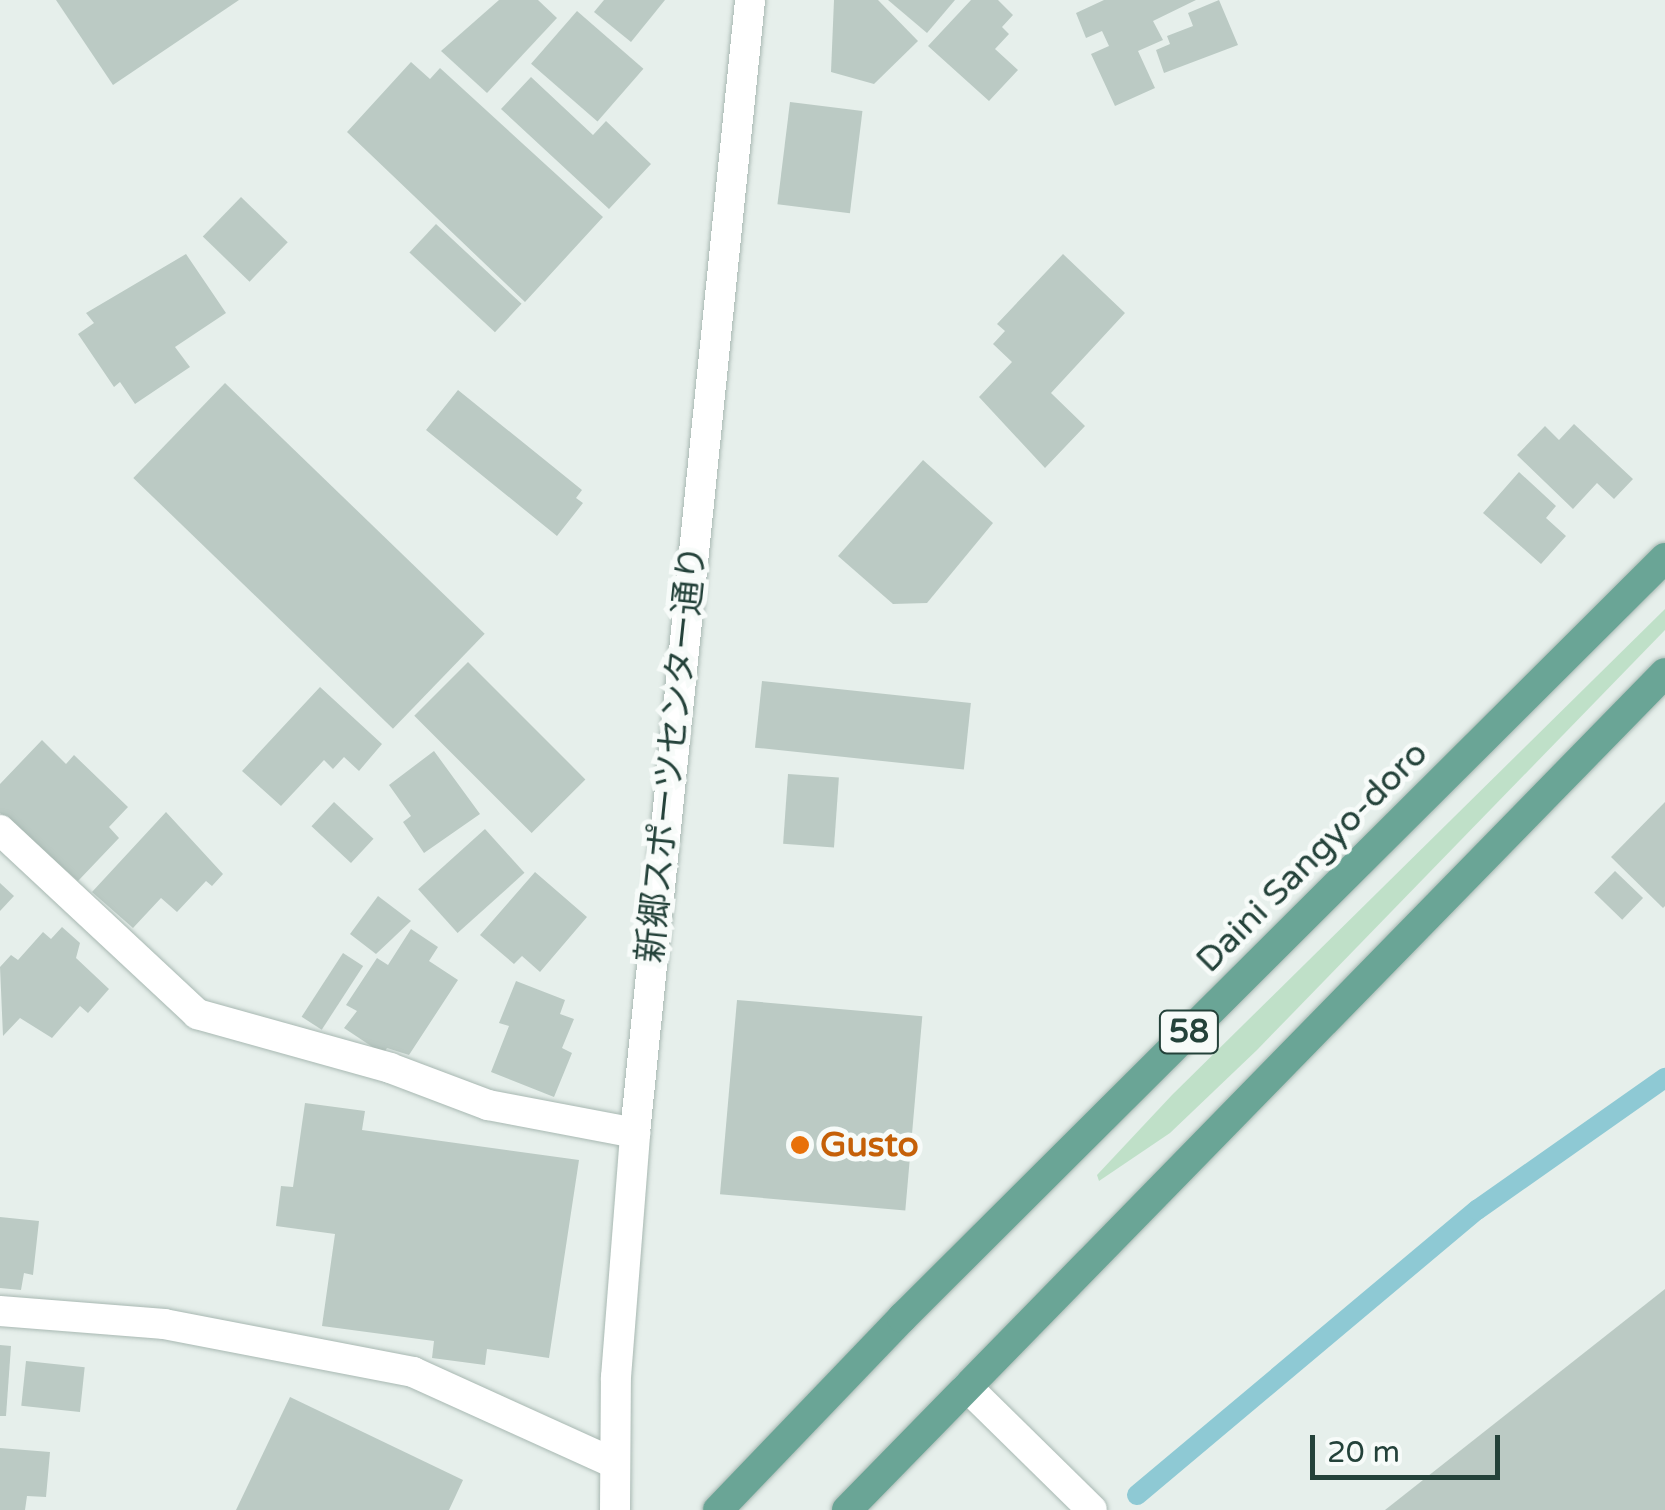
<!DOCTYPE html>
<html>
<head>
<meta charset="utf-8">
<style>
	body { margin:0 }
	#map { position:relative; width:1665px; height:1510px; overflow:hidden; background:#e6efeb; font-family:"Varela Round","Noto Sans JP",sans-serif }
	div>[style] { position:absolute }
	.green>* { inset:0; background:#bfe0c8 }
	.stream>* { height:20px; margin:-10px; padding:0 10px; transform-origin:10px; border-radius:10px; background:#8ec9d4 }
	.building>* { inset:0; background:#bbcac4; transform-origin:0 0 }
	.roads { filter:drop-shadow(0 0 2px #a8b8b2) drop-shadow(0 0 2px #a8b8b2) }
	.minor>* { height:30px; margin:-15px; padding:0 15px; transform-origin:15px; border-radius:15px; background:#fff }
	.tertiary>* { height:30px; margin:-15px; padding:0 15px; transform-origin:15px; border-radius:15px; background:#fff }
	.primary>* { height:30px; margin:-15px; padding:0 15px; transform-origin:15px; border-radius:15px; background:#6aa596 }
	.dots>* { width:28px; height:28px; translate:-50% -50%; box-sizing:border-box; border:5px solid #f7fbf9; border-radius:50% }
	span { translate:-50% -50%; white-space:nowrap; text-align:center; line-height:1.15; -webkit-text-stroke:10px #f7fbf9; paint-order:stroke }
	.shield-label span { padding:2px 8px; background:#f7fbf9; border:2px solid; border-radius:8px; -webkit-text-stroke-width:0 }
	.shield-label { font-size:32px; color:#24423a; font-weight:700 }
	.street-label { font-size:35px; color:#24423a }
	.food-label { font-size:35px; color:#c56008; font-weight:700 }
	.left { translate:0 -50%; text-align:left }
	.scale { position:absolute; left:1310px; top:1435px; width:190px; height:45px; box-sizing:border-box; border:5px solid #24423a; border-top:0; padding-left:12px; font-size:30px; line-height:35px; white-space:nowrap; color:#24423a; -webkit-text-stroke:8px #f7fbf9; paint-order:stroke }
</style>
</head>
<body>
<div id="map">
	<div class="green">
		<i style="clip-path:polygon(1665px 609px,1665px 630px,1257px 1050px,1170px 1133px,1099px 1181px,1097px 1175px,1172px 1095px)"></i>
	</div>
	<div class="stream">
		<i style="left:1137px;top:1495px;width:444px;rotate:-40deg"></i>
		<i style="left:1477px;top:1210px;width:230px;rotate:-35.1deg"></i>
	</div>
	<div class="building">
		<i style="clip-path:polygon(56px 0,239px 0,113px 85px)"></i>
		<i style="clip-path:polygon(499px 0,538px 0,557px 18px,487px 93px,441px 51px)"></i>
		<i style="clip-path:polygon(604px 0,665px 0,631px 42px,594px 12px)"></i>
		<i style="clip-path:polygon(834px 0,878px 0,918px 41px,874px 84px,831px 72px)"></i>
		<i style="clip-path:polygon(888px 0,955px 0,927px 33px)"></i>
		<i style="clip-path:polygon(971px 0,998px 0,1013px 15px,1002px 27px,1009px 34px,995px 49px,1018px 70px,989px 101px,928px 46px)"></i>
		<i style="clip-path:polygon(1104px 0,1196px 0,1153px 21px,1163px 40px,1138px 51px,1155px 88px,1115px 106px,1091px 54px,1109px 46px,1102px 31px,1086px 38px,1076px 13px)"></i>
		<i style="clip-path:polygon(1219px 0,1238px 45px,1164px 73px,1156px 50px,1170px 44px,1167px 36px,1193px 26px,1188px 13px)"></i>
		<i style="left:577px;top:11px;width:88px;height:70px;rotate:41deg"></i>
		<i style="clip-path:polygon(411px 62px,430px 79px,440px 68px,603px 217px,525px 302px,347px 132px)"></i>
		<i style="clip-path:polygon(531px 77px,593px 135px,606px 121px,651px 164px,609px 209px,501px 109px)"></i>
		<i style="left:790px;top:102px;width:73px;height:103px;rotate:7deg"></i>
		<i style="left:241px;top:197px;width:65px;height:55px;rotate:44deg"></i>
		<i style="left:436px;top:224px;width:117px;height:39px;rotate:43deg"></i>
		<i style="clip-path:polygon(186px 254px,226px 313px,175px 347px,190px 367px,135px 404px,120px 382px,114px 387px,78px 334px,94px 323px,86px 313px)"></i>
		<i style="clip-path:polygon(1063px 254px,1125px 313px,1051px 393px,1085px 426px,1045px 468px,979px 397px,1012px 362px,993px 344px,1005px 331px,997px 324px)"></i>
		<i style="left:225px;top:383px;width:361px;height:132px;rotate:44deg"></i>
		<i style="clip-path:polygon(458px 390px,582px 490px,576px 498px,583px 503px,557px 536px,426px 430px)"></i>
		<i style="clip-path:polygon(1574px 424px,1633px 479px,1614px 499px,1597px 483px,1573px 509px,1517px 455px,1545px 426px,1559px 440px)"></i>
		<i style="clip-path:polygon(923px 460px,993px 523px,927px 603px,893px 604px,838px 556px)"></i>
		<i style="clip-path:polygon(1519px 472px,1556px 506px,1546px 518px,1566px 536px,1541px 564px,1483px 513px)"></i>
		<i style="left:468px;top:662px;width:166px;height:76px;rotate:45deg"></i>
		<i style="left:762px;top:681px;width:210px;height:67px;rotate:6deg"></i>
		<i style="clip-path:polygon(320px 687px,382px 744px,359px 771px,344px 757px,333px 769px,324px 760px,281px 806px,242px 771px)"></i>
		<i style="clip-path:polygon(42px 740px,66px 764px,74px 755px,128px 807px,109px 827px,119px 838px,78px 881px,0 813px,0 784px)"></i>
		<i style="clip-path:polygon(434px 751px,480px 814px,424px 853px,403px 822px,411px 816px,389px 785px)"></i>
		<i style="left:788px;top:774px;width:51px;height:70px;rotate:4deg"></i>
		<i style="left:334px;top:802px;width:54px;height:33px;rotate:43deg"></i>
		<i style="clip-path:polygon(1665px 802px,1665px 906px,1663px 908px,1611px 857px)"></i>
		<i style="clip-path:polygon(166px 812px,223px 874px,212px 886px,206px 881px,177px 912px,161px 898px,133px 928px,92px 892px)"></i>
		<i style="left:485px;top:829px;width:59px;height:90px;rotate:48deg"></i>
		<i style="left:1615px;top:871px;width:39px;height:30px;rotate:44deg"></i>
		<i style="clip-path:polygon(535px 872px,587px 917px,540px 972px,522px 956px,514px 964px,480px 935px)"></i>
		<i style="clip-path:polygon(0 883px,14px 896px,0 911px)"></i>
		<i style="clip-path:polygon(378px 896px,411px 921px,376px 954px,350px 934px)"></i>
		<i style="clip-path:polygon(62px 927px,80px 943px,76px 958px,109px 989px,88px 1013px,80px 1006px,52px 1038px,20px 1018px,3px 1036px,0 967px,11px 955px,18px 960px,43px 932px,51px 939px)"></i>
		<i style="clip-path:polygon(411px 929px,438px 947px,429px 961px,458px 980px,409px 1055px,387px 1048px,383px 1054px,344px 1028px,357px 1011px,346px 1005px,377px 958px,388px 965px)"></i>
		<i style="left:343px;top:953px;width:24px;height:76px;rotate:33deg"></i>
		<i style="clip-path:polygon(516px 981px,565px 1000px,560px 1014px,574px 1019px,562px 1048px,572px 1053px,554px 1097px,491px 1072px,509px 1026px,499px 1023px)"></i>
		<i style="left:737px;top:1000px;width:186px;height:195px;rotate:5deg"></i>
		<i style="clip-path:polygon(305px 1103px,365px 1111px,362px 1130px,579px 1160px,549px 1358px,487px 1349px,485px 1365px,432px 1358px,434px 1341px,322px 1326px,335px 1234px,276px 1226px,281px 1186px,293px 1187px)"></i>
		<i style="clip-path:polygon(0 1217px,39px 1221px,33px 1275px,24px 1273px,21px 1290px,0 1288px)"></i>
		<i style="clip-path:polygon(1665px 1289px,1665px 1510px,1385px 1510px)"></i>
		<i style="clip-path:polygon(0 1345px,11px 1346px,6px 1416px,0 1416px)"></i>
		<i style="left:26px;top:1361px;width:59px;height:45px;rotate:6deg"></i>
		<i style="clip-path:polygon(290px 1397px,463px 1480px,449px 1510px,236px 1510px)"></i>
		<i style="clip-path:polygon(0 1448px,50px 1452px,46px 1497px,27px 1496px,25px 1510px,0 1510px)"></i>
	</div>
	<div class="roads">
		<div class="minor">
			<i style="left:0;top:830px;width:270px;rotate:43deg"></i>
			<i style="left:197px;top:1014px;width:200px;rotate:15.6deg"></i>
			<i style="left:390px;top:1068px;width:105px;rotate:20.7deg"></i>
			<i style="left:488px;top:1105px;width:150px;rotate:10.8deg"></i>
			<i style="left:0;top:1311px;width:165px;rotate:4.5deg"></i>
			<i style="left:164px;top:1324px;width:254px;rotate:10.9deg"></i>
			<i style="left:413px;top:1372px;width:217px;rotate:24.4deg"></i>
			<i style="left:967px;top:1387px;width:175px;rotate:44.5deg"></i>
		</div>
		<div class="tertiary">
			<i style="left:615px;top:1510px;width:133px;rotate:-89.6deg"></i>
			<i style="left:616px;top:1377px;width:245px;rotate:-85.5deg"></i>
			<i style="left:635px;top:1133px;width:1139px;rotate:-84.2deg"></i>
		</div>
		<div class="primary">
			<i style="left:718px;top:1510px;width:266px;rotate:-46.2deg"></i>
			<i style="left:902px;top:1318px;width:1077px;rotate:-44.89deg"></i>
			<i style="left:847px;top:1510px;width:1170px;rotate:-45.66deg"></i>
		</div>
	</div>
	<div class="dots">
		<i style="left:800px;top:1145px;background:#e8710a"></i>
	</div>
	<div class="shield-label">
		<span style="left:1189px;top:1032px">58</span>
	</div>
	<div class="street-label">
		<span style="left:672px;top:754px;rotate:-84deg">新郷スポーツセンター通り</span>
		<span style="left:1312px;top:857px;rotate:-45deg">Daini Sangyo-doro</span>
	</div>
	<div class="food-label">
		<span class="left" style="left:820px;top:1145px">Gusto</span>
	</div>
	<div class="scale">20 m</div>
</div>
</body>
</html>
